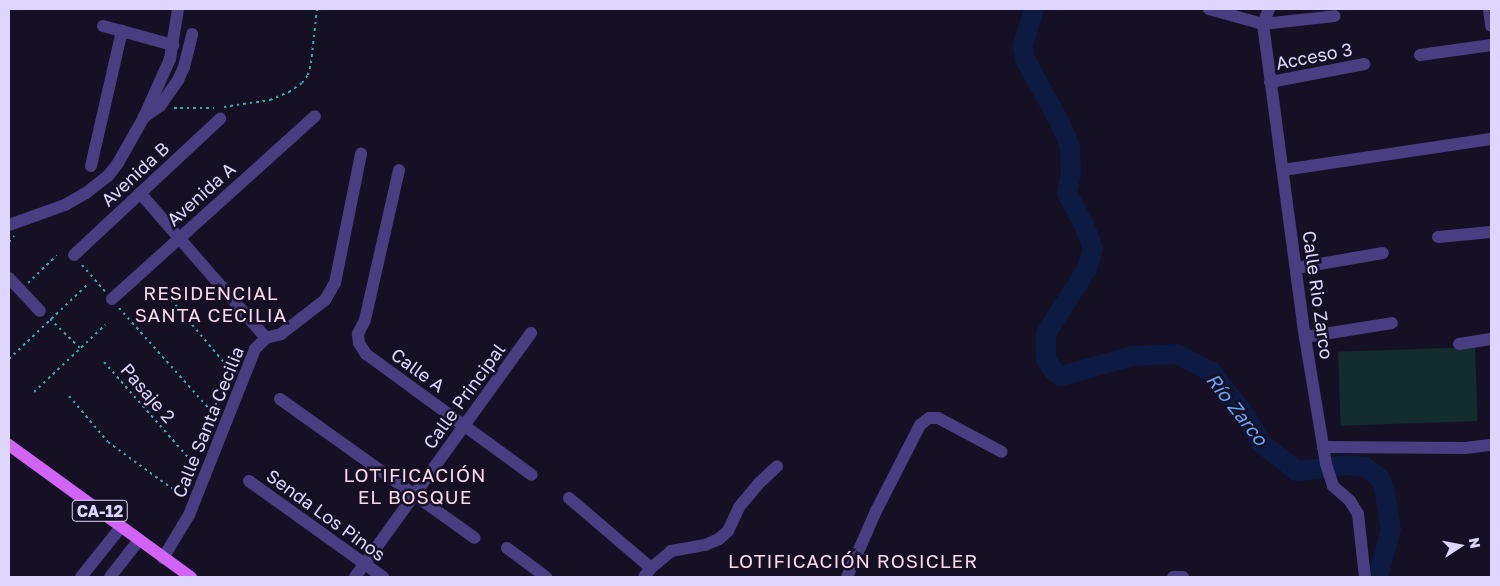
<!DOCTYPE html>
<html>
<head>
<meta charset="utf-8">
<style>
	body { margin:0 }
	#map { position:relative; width:1500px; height:586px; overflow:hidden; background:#161025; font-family:"Golos Text",sans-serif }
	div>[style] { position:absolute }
	.green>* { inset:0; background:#132c2e; transform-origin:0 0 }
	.river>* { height:20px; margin:-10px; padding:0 10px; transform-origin:10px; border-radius:10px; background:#0d1a41 }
	.path>* { height:2px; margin-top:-1px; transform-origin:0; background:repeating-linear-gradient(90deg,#36aab1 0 2.5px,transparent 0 6.5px) }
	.minor>* { height:12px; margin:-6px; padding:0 6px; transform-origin:6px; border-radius:6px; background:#483e81 }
	.major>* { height:12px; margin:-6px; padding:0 6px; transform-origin:6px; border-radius:6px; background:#d163f7 }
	span { translate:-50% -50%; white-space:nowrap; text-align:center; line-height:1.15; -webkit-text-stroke:5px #161025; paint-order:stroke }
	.shield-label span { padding:1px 4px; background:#161025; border:1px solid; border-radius:4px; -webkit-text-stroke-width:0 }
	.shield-label { font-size:16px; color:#dfd6fd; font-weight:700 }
	.street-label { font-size:18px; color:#dfd6fd }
	.neighbourhood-label { font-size:19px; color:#fdd8eb; letter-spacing:1px }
	.water-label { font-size:19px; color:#6aa5f7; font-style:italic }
	.frame { position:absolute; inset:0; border:10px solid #dfd6fd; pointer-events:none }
	.north { position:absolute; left:1435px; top:521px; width:50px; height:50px; -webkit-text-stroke:4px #161025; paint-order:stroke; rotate:79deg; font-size:14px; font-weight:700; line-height:20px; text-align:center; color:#dfd6fd }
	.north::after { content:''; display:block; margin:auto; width:18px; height:22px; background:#dfd6fd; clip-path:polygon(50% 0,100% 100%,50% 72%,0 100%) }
</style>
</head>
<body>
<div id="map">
	<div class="green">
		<i style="left:1475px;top:347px;width:74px;height:137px;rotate:88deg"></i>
	</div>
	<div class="river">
		<i style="left:1034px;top:9px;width:39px;rotate:107deg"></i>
		<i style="left:1023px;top:46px;width:13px;rotate:81deg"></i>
		<i style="left:1025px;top:59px;width:73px;rotate:61.3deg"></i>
		<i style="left:1060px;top:123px;width:25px;rotate:67deg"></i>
		<i style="left:1070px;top:146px;width:27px;rotate:88deg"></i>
		<i style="left:1071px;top:173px;width:20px;rotate:101deg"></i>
		<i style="left:1067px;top:193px;width:38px;rotate:62deg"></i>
		<i style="left:1085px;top:227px;width:23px;rotate:70deg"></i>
		<i style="left:1093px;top:249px;width:21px;rotate:107deg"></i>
		<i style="left:1087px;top:269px;width:76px;rotate:122.6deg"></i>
		<i style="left:1046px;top:333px;width:26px;rotate:90deg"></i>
		<i style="left:1046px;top:359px;width:13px;rotate:58deg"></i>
		<i style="left:1053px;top:370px;width:10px;rotate:37deg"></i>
		<i style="left:1061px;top:376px;width:75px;rotate:-15.5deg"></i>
		<i style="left:1133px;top:356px;width:44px;rotate:-2.6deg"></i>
		<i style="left:1177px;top:354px;width:38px;rotate:27deg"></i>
		<i style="left:1211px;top:371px;width:59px;rotate:52.5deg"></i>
		<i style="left:1247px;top:418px;width:29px;rotate:61deg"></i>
		<i style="left:1261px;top:443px;width:46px;rotate:37.9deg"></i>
		<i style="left:1297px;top:471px;width:53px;rotate:-6.5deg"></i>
		<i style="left:1350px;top:465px;width:15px;rotate:8deg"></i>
		<i style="left:1365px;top:467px;width:19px;rotate:36deg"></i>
		<i style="left:1380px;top:478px;width:16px;rotate:72deg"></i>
		<i style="left:1385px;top:493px;width:36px;rotate:81deg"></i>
		<i style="left:1391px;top:529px;width:50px;rotate:105.2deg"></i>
	</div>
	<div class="path">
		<i style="left:224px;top:107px;width:47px;rotate:-8.7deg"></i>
		<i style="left:270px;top:100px;width:21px;rotate:-23deg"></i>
		<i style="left:289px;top:92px;width:16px;rotate:-35deg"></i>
		<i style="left:302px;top:83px;width:10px;rotate:-53deg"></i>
		<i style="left:308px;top:75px;width:12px;rotate:-76deg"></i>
		<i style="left:311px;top:63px;width:54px;rotate:-83.7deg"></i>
		<i style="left:174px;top:108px;width:40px"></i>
		<i style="left:9px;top:242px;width:8px;rotate:-50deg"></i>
		<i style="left:82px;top:265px;width:35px;rotate:49deg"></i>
		<i style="left:28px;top:283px;width:40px;rotate:-44deg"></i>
		<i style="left:167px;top:295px;width:101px;rotate:49.8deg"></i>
		<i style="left:119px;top:308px;width:138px;rotate:48.2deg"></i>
		<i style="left:50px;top:319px;width:42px;rotate:44deg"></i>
		<i style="left:9px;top:359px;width:109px;rotate:-43.5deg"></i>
		<i style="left:104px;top:362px;width:135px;rotate:48.6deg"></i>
		<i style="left:34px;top:392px;width:98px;rotate:-43.3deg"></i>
		<i style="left:69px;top:396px;width:60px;rotate:49.7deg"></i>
		<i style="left:108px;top:442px;width:90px;rotate:36deg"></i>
		<i style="left:181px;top:495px;width:90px;rotate:-69.7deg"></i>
		<i style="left:212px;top:411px;width:28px;rotate:-60deg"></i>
	</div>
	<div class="minor">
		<i style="left:1209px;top:9px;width:56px;rotate:15.5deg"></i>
		<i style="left:1263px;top:24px;width:72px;rotate:-6.3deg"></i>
		<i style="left:1269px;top:9px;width:16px;rotate:112deg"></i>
		<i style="left:1263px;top:24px;width:316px;rotate:82.4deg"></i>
		<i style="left:1305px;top:337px;width:129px;rotate:80.6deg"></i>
		<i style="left:1326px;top:464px;width:23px;rotate:72deg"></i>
		<i style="left:1333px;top:486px;width:23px;rotate:41deg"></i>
		<i style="left:1350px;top:501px;width:15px;rotate:58deg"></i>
		<i style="left:1358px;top:514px;width:63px;rotate:83.7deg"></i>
		<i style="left:1489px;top:9px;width:17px;rotate:83deg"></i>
		<i style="left:103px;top:26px;width:73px;rotate:15.2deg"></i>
		<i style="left:1420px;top:55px;width:72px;rotate:-8deg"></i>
		<i style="left:1270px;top:82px;width:96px;rotate:-10.8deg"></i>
		<i style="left:144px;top:117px;width:64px;rotate:-65.9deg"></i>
		<i style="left:170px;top:59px;width:51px;rotate:-80.9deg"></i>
		<i style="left:91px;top:166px;width:139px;rotate:-77.1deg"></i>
		<i style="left:399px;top:170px;width:154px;rotate:102.8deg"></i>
		<i style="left:365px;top:320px;width:16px;rotate:117deg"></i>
		<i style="left:358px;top:334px;width:9px;rotate:84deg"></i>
		<i style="left:359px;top:343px;width:13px;rotate:58deg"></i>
		<i style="left:366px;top:354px;width:205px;rotate:36.1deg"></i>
		<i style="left:1283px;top:170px;width:210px;rotate:-8.5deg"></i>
		<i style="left:140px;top:193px;width:192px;rotate:49deg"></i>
		<i style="left:9px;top:225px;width:59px;rotate:-19.7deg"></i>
		<i style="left:65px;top:205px;width:24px;rotate:-30deg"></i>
		<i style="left:86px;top:193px;width:28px;rotate:-38deg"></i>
		<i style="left:108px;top:176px;width:16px;rotate:-52deg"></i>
		<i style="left:118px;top:163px;width:53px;rotate:-60.5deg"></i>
		<i style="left:144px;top:117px;width:19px;rotate:-35deg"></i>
		<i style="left:160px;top:106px;width:32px;rotate:-55deg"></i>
		<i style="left:178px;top:80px;width:14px;rotate:-65deg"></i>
		<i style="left:184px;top:67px;width:34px;rotate:-76deg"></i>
		<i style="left:1438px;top:237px;width:53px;rotate:-5.4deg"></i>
		<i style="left:74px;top:255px;width:200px;rotate:-43deg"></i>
		<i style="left:1296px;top:268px;width:88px;rotate:-9.8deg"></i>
		<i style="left:9px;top:278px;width:45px;rotate:46.8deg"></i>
		<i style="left:112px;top:299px;width:273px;rotate:-42deg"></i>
		<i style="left:1305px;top:337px;width:88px;rotate:-9.1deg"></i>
		<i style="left:1459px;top:344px;width:32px;rotate:-9deg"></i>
		<i style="left:280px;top:399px;width:239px;rotate:35.5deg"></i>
		<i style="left:1323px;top:447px;width:142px;rotate:0.4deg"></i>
		<i style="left:1465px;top:448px;width:26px;rotate:-7deg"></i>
		<i style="left:249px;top:481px;width:165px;rotate:35.6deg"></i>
		<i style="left:569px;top:498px;width:108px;rotate:40.5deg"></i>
		<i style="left:651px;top:568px;width:11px;rotate:128deg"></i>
		<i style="left:507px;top:548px;width:49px;rotate:36.6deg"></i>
		<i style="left:163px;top:558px;width:50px;rotate:-58.8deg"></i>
		<i style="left:189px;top:515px;width:179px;rotate:-68.3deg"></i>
		<i style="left:255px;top:349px;width:16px;rotate:-45deg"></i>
		<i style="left:266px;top:338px;width:16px;rotate:-15deg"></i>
		<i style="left:281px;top:334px;width:56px;rotate:-37.7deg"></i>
		<i style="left:325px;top:300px;width:20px;rotate:-60deg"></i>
		<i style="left:335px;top:283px;width:132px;rotate:-78.6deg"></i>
		<i style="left:651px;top:568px;width:26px;rotate:-40deg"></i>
		<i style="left:671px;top:551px;width:35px;rotate:-10deg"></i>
		<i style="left:705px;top:545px;width:15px;rotate:-23deg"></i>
		<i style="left:719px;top:539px;width:12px;rotate:-42deg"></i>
		<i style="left:728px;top:531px;width:26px;rotate:-65deg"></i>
		<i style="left:739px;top:507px;width:30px;rotate:-50deg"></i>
		<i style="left:758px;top:484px;width:26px;rotate:-43deg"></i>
		<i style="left:81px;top:577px;width:64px;rotate:-51.3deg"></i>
		<i style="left:110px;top:577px;width:47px;rotate:-51.9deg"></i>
		<i style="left:355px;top:577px;width:301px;rotate:-54.2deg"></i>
		<i style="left:847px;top:577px;width:72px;rotate:-66.3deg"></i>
		<i style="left:876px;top:511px;width:97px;rotate:-62.9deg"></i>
		<i style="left:920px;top:425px;width:11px;rotate:-38deg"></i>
		<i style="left:929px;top:418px;width:9px"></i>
		<i style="left:938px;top:418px;width:72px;rotate:28deg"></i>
		<i style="left:1173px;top:577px;width:10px"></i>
	</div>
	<div class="major">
		<i style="left:9px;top:445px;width:225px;rotate:36deg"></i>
	</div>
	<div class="shield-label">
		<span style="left:100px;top:511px">CA-12</span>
	</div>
	<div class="street-label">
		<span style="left:1314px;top:56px;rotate:-11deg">Acceso 3</span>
		<span style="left:135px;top:174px;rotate:-43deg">Avenida B</span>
		<span style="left:201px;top:194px;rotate:-42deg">Avenida A</span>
		<span style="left:1318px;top:295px;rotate:82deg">Calle Rio Zarco</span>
		<span style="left:418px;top:370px;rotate:36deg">Calle A</span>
		<span style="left:148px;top:393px;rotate:49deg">Pasaje 2</span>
		<span style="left:464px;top:396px;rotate:-54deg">Calle Principal</span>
		<span style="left:208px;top:422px;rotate:-68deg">Calle Santa Cecilia</span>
		<span style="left:326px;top:515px;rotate:36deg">Senda Los Pinos</span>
	</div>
	<div class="neighbourhood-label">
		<span style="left:211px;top:304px">RESIDENCIAL<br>SANTA CECILIA</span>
		<span style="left:415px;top:486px">LOTIFICACIÓN<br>EL BOSQUE</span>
		<span style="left:853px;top:561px">LOTIFICACIÓN ROSICLER</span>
	</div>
	<div class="water-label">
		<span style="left:1237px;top:409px;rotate:52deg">Río Zarco</span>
	</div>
	<div class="frame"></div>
	<div class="north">N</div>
</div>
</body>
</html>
